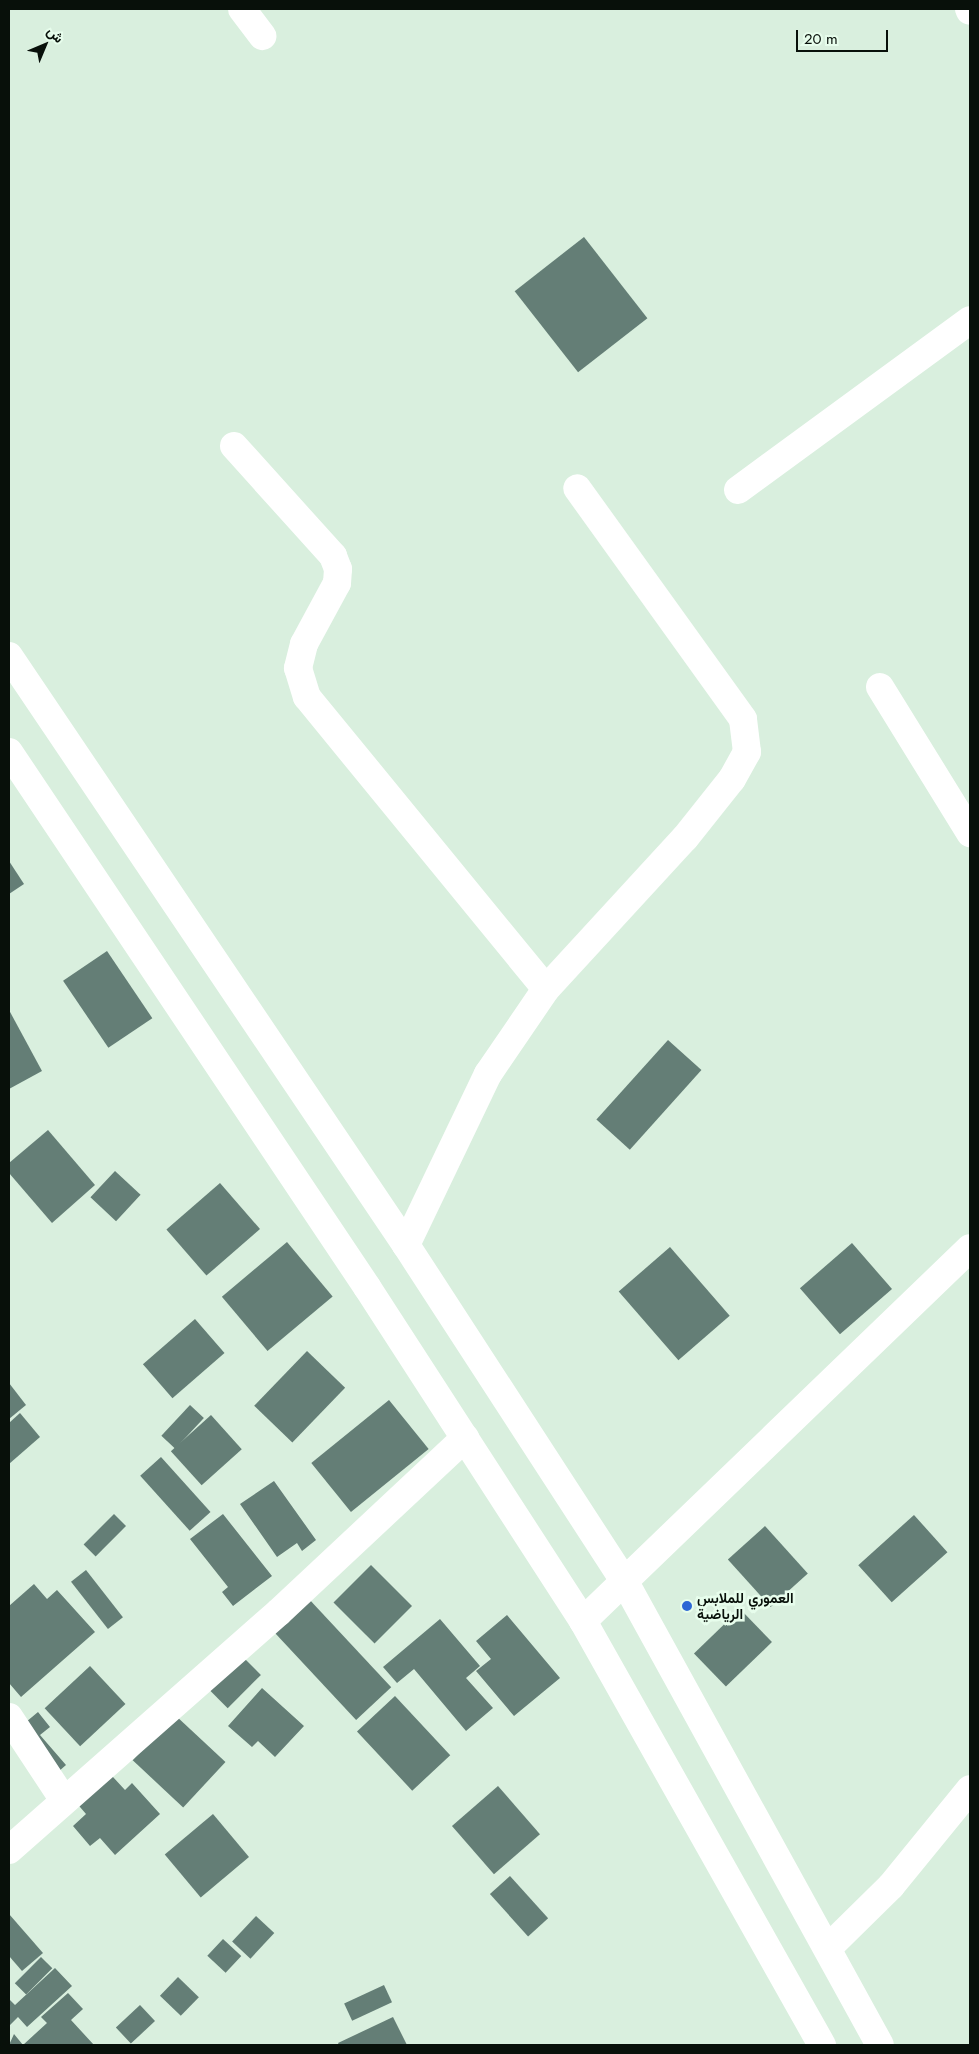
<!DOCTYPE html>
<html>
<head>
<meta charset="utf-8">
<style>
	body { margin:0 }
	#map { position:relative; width:979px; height:2054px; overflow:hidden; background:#d9efde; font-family:Jost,Vazirmatn,sans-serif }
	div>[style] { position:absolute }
	.building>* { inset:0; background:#647e76; transform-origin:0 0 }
	.street>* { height:28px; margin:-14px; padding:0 14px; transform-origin:14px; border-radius:14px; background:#fff }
	.secondary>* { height:28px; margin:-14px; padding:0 14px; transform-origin:14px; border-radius:14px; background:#fff }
	.dots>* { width:14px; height:14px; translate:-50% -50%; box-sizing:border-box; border:2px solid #e7fdec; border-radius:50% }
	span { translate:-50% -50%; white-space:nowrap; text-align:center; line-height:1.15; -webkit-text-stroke:5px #e7fdec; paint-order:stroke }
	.poi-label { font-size:14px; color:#08100a; font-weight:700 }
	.left { translate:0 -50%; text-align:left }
	.frame { position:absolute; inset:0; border:10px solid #08100a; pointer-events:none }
	.north { position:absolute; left:20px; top:20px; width:50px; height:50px; -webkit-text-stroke:4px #e7fdec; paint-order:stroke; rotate:45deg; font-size:14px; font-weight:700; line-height:20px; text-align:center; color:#08100a }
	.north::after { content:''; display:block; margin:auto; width:18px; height:22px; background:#08100a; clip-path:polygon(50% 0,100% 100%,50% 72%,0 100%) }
	.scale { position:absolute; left:796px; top:30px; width:92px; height:22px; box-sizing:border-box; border:2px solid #08100a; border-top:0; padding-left:6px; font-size:15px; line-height:18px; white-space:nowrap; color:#08100a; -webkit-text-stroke:4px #e7fdec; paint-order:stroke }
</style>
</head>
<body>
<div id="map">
	<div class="building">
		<i style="left:584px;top:237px;width:103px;height:88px;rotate:52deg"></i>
		<i style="clip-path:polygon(9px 861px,24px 884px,9px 894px)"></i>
		<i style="left:107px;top:951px;width:81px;height:53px;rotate:56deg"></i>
		<i style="clip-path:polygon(9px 1010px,42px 1071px,9px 1089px)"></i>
		<i style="left:668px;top:1040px;width:45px;height:107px;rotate:42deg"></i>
		<i style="clip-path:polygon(48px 1130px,95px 1185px,52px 1223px,9px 1173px,9px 1163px)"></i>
		<i style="left:115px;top:1171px;width:35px;height:36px;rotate:43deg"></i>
		<i style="left:220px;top:1183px;width:61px;height:71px;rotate:49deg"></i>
		<i style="left:287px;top:1242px;width:71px;height:85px;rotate:50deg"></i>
		<i style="left:852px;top:1243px;width:61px;height:69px;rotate:49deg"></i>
		<i style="left:670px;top:1247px;width:91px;height:68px;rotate:49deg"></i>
		<i style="left:195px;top:1319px;width:45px;height:69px;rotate:49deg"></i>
		<i style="left:307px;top:1351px;width:53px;height:76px;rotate:44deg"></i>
		<i style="clip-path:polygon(9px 1383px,26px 1405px,9px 1419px)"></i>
		<i style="left:389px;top:1400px;width:63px;height:100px;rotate:51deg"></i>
		<i style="left:190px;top:1405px;width:19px;height:42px;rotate:43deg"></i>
		<i style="clip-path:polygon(20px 1413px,40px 1437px,9px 1464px,9px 1423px)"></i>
		<i style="left:211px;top:1415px;width:46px;height:54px;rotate:48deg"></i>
		<i style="left:161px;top:1457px;width:74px;height:28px;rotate:48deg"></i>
		<i style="clip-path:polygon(274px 1481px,316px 1540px,302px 1551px,297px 1543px,277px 1557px,240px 1504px)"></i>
		<i style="left:114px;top:1514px;width:17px;height:43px;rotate:45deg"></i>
		<i style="clip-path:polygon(223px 1514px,272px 1576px,233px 1606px,222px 1592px,228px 1587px,190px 1539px)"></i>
		<i style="left:914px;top:1515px;width:50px;height:75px;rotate:48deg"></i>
		<i style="left:765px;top:1526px;width:64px;height:50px;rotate:48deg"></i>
		<i style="left:371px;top:1565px;width:58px;height:53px;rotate:45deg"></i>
		<i style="left:86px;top:1570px;width:60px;height:19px;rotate:52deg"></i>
		<i style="clip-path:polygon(34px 1584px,47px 1599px,57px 1590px,95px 1632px,21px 1697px,9px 1683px,9px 1606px)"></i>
		<i style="left:308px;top:1598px;width:122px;height:48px;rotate:47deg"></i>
		<i style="left:740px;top:1609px;width:46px;height:64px;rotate:46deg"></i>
		<i style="clip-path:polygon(507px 1615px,560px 1678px,514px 1716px,476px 1671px,491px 1659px,476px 1641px)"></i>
		<i style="clip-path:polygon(440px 1619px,480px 1666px,466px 1678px,493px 1708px,466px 1731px,414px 1669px,397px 1683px,383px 1667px)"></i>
		<i style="left:239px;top:1653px;width:31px;height:47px;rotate:45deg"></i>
		<i style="left:90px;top:1666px;width:52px;height:62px;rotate:47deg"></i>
		<i style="clip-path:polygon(262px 1688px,304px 1726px,275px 1757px,258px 1741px,252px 1747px,228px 1726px)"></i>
		<i style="left:395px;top:1696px;width:81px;height:52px;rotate:47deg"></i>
		<i style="clip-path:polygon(38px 1712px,50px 1727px,40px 1735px,66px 1765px,58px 1772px,20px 1727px)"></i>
		<i style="left:175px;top:1715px;width:69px;height:62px;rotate:43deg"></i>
		<i style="clip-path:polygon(101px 1764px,125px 1790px,132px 1783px,160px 1814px,115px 1855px,100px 1838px,90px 1846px,73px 1826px,86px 1814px,68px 1793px)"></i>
		<i style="left:498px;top:1786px;width:64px;height:61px;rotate:49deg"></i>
		<i style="left:213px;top:1814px;width:56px;height:63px;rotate:50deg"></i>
		<i style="left:510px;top:1876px;width:57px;height:27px;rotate:48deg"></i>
		<i style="clip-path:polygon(9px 1914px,43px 1953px,22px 1971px,9px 1956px)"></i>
		<i style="left:256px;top:1916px;width:25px;height:35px;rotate:43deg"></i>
		<i style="left:223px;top:1939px;width:25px;height:23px;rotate:43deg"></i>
		<i style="left:41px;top:1957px;width:16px;height:37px;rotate:45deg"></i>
		<i style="clip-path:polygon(55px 1968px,72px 1986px,27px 2027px,18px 2017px,9px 2026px,9px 1999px,15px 2005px)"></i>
		<i style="left:178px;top:1977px;width:29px;height:26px;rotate:44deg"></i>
		<i style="left:384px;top:1985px;width:19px;height:44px;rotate:65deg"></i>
		<i style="clip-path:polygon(68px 1993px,83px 2009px,71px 2020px,94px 2045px,9px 2045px,14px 2034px,23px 2045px,47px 2023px,41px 2017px)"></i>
		<i style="left:140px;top:2005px;width:22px;height:33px;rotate:47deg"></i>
		<i style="clip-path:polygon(393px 2017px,407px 2045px,339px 2045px,338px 2043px)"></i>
	</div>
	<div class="street">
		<i style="left:242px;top:9px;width:34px;rotate:53deg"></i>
		<i style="left:969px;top:9px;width:2px;rotate:63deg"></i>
		<i style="left:234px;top:446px;width:148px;rotate:48deg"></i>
		<i style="left:333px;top:556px;width:14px;rotate:69deg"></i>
		<i style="left:338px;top:569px;width:14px;rotate:94deg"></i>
		<i style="left:337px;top:583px;width:69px;rotate:118.4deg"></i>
		<i style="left:304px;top:644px;width:25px;rotate:104deg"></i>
		<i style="left:298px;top:668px;width:30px;rotate:73deg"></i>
		<i style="left:307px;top:697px;width:377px;rotate:50.7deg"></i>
		<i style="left:738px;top:490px;width:288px;rotate:-36.2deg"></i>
		<i style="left:880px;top:687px;width:172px;rotate:58.3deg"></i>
		<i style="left:406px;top:1245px;width:190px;rotate:-64.4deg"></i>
		<i style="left:488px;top:1074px;width:103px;rotate:-55.7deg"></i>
		<i style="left:546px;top:989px;width:205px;rotate:-47.4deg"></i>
		<i style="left:685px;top:838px;width:75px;rotate:-51.5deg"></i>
		<i style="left:732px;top:779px;width:31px;rotate:-61deg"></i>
		<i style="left:747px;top:752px;width:33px;rotate:-97deg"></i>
		<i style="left:743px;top:719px;width:284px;rotate:-125.7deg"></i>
		<i style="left:583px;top:1621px;width:537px;rotate:-43.94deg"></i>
		<i style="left:9px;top:1717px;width:98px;rotate:56.6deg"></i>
		<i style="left:9px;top:1850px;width:360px;rotate:-41.4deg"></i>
		<i style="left:279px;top:1612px;width:255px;rotate:-43.1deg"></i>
		<i style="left:828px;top:1948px;width:88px;rotate:-44.5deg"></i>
		<i style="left:891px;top:1886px;width:125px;rotate:-50.8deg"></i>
	</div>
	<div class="secondary">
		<i style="left:9px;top:656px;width:710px;rotate:56.02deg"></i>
		<i style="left:406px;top:1245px;width:404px;rotate:57deg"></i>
		<i style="left:626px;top:1584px;width:526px;rotate:61.15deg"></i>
		<i style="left:9px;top:752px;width:644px;rotate:56.21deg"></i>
		<i style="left:367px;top:1287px;width:398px;rotate:57.1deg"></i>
		<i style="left:583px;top:1621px;width:487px;rotate:60.6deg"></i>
	</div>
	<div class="dots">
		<i style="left:687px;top:1606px;background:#2d67d5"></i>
	</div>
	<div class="poi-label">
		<span class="left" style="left:697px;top:1606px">العموري للملابس<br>الرياضية</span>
	</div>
	<div class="frame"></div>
	<div class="north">ش</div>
	<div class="scale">20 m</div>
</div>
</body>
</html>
